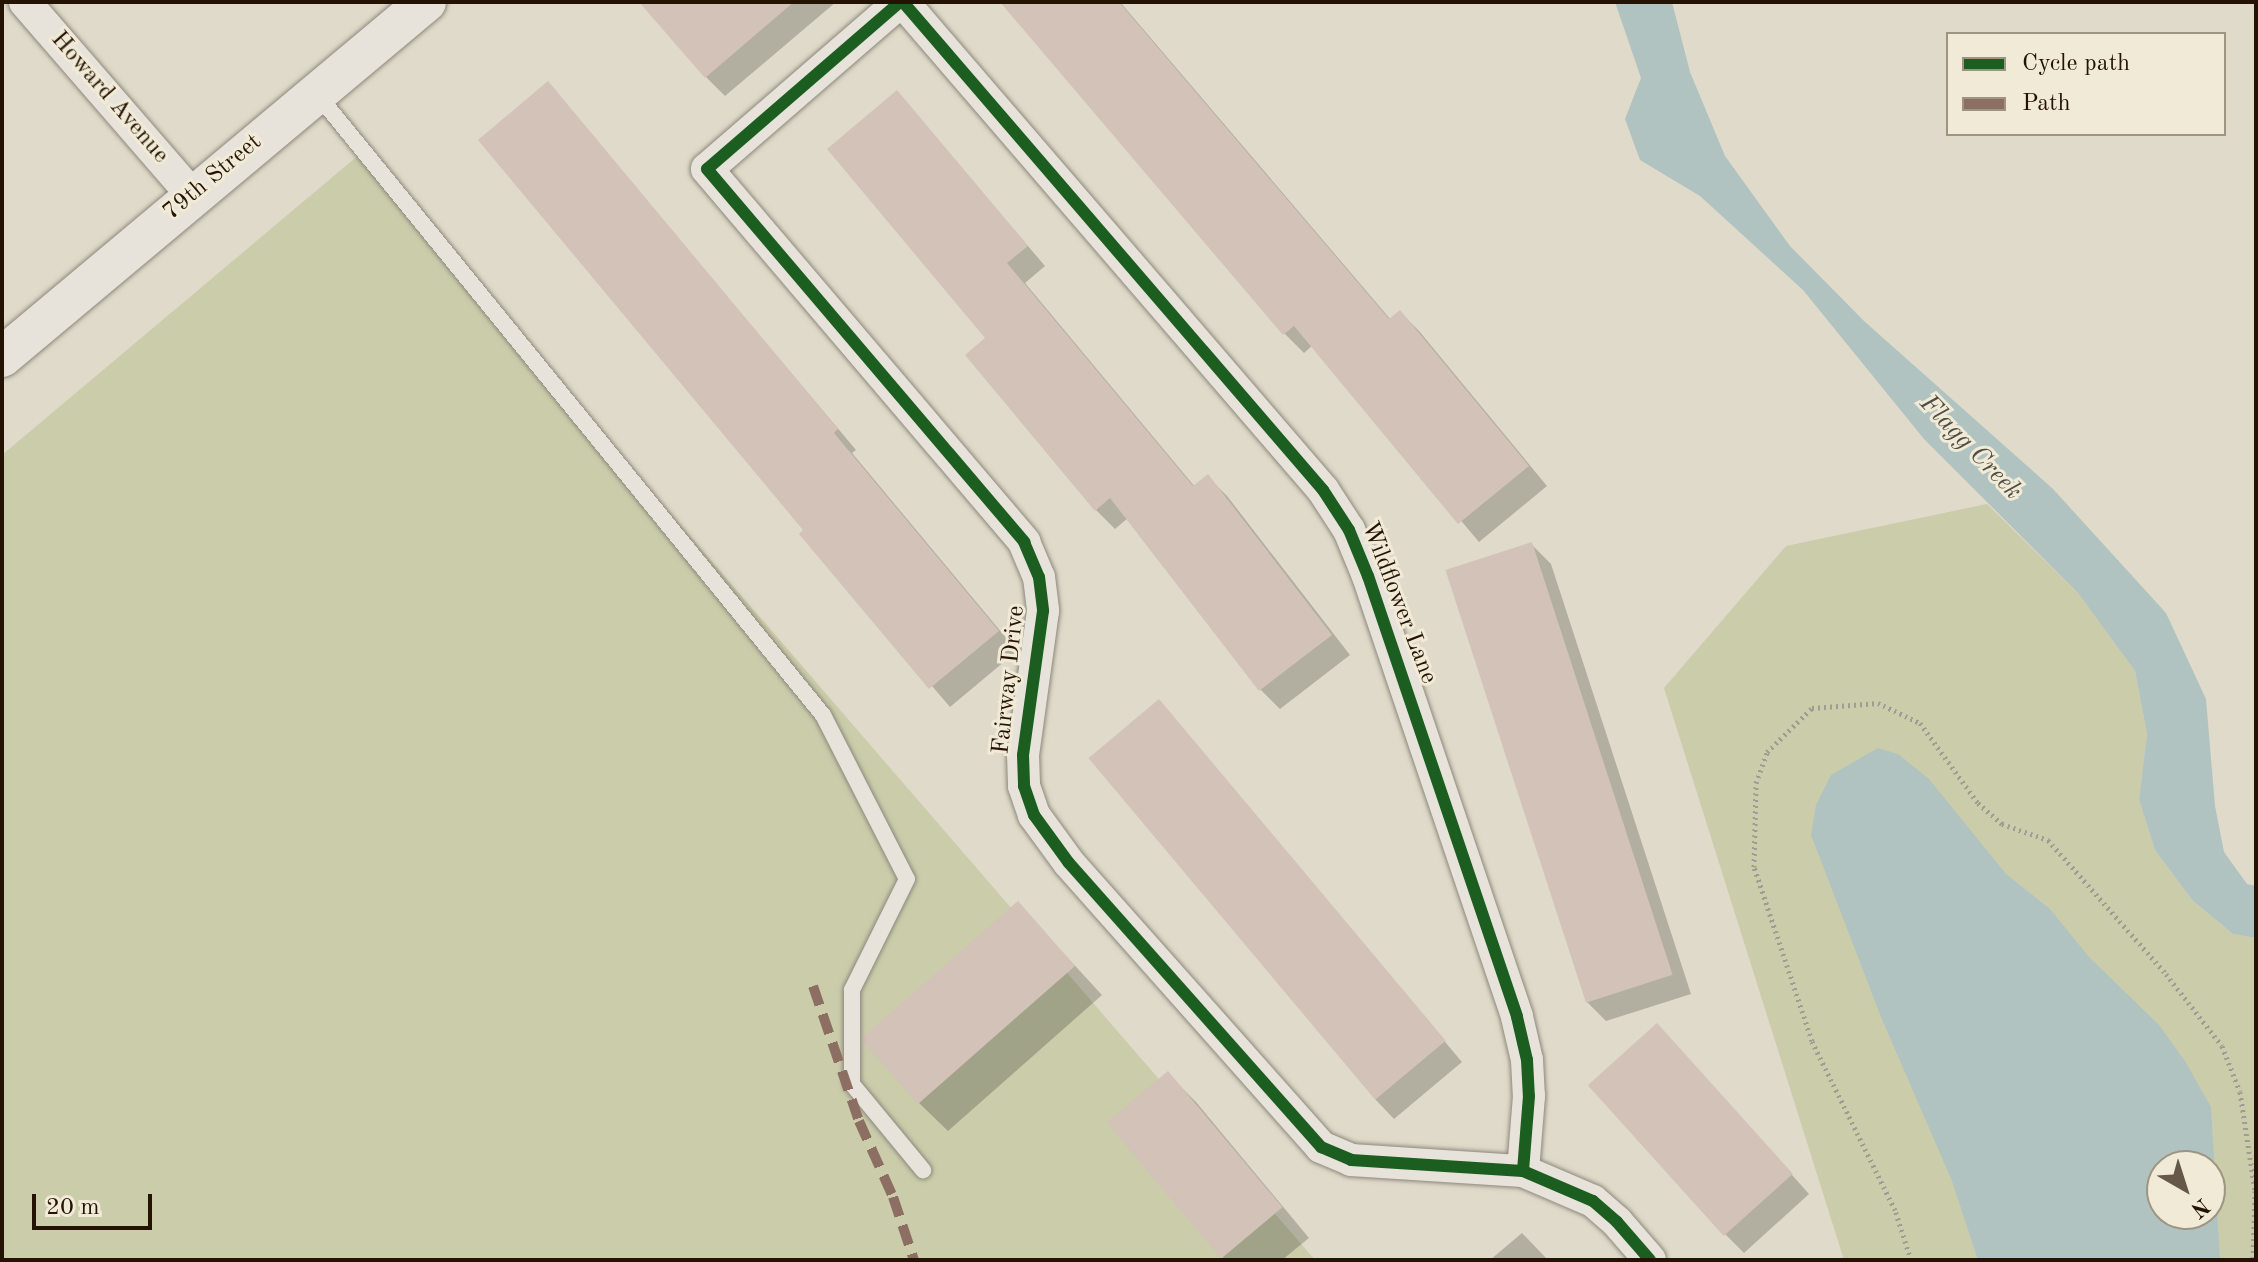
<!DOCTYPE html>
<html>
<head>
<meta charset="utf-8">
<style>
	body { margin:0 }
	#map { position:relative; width:2258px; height:1262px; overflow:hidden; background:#dfdac9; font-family:"Old Standard TT",serif }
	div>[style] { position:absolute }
	.green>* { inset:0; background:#caccaa }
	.water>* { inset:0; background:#b0c3c1 }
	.shadow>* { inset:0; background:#0003 }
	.building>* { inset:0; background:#d2c2b7; transform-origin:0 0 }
	.path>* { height:5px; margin-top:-2.5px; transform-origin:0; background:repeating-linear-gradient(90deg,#a09c94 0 2px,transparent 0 6px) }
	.roads { filter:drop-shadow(0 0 2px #8d887c) drop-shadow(0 0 2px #8d887c) }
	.service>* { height:16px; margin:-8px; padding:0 8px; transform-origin:8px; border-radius:8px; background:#e7e3db }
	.minor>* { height:32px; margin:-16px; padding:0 16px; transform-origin:16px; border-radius:16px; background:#e7e3db }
	.tertiary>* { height:40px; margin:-20px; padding:0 20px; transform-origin:20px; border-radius:20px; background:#e7e3db }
	.quiet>* { height:10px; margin-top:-5px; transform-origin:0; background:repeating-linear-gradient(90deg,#8d6e63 0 20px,transparent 0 30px) }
	.cycleway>* { height:12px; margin:-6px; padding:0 6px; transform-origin:6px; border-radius:6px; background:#1b5e20 }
	span { translate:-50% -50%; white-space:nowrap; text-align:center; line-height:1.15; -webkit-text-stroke:6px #f0ead6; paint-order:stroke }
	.street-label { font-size:24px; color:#241203 }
	.water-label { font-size:26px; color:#4e4c44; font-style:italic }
	.frame { position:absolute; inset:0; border:4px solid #241203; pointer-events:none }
	.legend { position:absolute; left:1946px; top:32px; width:280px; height:104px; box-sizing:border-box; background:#f0ead6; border:2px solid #9e9482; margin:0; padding:10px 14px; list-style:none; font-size:24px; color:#241203 }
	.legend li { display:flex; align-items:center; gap:16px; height:40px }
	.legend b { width:40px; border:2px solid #9e9482 }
	.north { position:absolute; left:2146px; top:1150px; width:80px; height:80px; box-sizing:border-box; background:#f0ead6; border:2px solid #9e9482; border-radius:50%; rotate:141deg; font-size:22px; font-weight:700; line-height:32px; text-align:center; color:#241203 }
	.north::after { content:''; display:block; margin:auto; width:28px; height:36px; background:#655848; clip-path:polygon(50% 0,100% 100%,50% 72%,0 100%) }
	.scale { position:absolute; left:32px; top:1194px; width:120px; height:36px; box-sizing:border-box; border:4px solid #241203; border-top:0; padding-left:10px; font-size:24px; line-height:28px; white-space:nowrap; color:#241203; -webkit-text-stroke:6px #f0ead6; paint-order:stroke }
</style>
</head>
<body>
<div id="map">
	<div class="green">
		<i style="clip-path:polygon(360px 154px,1315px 1260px,2px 1260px,2px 455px)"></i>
		<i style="clip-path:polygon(evenodd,1987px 504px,2078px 593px,2135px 671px,2147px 734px,2139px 800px,2155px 850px,2192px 900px,2233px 934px,2256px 938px,2256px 1260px,1844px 1260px,1664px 688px,1786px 546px,1987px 504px,2162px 1166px,2210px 1166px,2210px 1214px,2162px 1214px,2162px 1166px)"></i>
	</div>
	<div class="water">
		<i style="clip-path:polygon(1615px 2px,1672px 2px,1690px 72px,1725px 156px,1790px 246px,1864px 321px,2053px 489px,2166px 613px,2206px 699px,2215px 806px,2224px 852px,2247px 884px,2256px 886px,2256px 938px,2233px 934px,2192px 900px,2155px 850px,2139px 800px,2147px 734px,2135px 671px,2078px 593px,1924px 439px,1803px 290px,1700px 196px,1640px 160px,1625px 119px,1641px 78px)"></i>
		<i style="clip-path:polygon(evenodd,1878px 748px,1898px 754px,1929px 779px,2006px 874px,2050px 909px,2089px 957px,2159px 1025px,2185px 1061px,2211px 1107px,2220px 1260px,1978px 1260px,1952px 1181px,1881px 1017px,1811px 835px,1816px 805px,1831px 775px,1878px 748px,2162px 1166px,2210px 1166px,2210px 1214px,2162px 1214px,2162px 1166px)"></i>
	</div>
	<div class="shadow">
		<i style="clip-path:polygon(657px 2px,836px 2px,725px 96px,706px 77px)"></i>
		<i style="clip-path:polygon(1002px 2px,1120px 2px,1391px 320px,1400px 312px,1419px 331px,1547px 486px,1479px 542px,1313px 345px,1304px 353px,1285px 334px)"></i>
		<i style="clip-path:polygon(548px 84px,856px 450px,852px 453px,1017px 651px,950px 707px,802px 534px,806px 530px)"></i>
		<i style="clip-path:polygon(897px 93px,1045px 266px,1025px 283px,1195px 487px,1208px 477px,1227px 496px,1350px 655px,1280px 709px,1260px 689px,1128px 518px,1115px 529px,1096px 510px,988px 338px)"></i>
		<i style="clip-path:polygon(1531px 544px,1551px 564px,1691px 994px,1606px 1021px,1587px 1002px)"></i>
		<i style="clip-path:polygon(1158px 702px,1462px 1062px,1394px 1119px,1375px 1099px)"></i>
		<i style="clip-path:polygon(1018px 904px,1102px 995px,948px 1131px,919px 1103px)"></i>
		<i style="clip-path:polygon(1676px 1045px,1809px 1194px,1744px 1253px,1725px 1234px)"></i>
		<i style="clip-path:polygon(1168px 1074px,1196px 1102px,1309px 1238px,1282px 1260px,1225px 1260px,1110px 1122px)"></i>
		<i style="clip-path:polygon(1522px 1233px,1548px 1260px,1490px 1260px)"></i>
	</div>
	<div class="building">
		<i style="clip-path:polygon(639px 2px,794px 2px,705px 78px)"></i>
		<i style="clip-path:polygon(1000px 2px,1119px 2px,1389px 319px,1400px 310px,1529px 466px,1458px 524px,1294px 326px,1283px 335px)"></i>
		<i style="clip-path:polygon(548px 81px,838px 429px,834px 433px,999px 631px,929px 689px,799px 534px,803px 530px,478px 140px)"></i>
		<i style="clip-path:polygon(897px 90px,1028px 246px,1007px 263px,1193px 486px,1208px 474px,1332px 635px,1259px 691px,1110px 498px,1095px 511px,965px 355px,985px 338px,827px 149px)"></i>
		<i style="left:1532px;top:542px;width:455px;height:91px;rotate:72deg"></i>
		<i style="left:1159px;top:699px;width:446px;height:92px;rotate:50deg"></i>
		<i style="clip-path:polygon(1018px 901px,1075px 966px,918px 1104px,863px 1042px,863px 1037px)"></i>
		<i style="left:1657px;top:1023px;width:203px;height:93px;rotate:48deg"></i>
		<i style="left:1168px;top:1071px;width:178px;height:80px;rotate:50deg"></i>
	</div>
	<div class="path">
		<i style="left:1911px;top:1260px;width:52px;rotate:-107.7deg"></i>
		<i style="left:1895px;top:1210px;width:188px;rotate:-116.2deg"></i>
		<i style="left:1812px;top:1041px;width:183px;rotate:-108.4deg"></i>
		<i style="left:1754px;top:867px;width:84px;rotate:-88.6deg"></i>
		<i style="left:1756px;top:783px;width:33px;rotate:-70deg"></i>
		<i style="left:1767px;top:752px;width:63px;rotate:-44.4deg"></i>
		<i style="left:1812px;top:708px;width:66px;rotate:-4.3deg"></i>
		<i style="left:1878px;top:703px;width:47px;rotate:25.5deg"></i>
		<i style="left:1920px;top:723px;width:99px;rotate:54.1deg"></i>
		<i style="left:1978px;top:803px;width:32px;rotate:41deg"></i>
		<i style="left:2002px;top:824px;width:49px;rotate:19.2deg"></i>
		<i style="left:2048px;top:840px;width:179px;rotate:48.6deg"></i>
		<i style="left:2166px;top:974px;width:91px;rotate:52.1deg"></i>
		<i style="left:2222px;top:1046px;width:49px;rotate:68.6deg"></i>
		<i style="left:2240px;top:1092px;width:100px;rotate:81.4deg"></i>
		<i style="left:2255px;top:1191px;width:69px;rotate:91.7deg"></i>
	</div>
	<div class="roads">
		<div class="service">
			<i style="left:317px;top:94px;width:801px;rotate:50.83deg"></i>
			<i style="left:823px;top:715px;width:184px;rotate:62.9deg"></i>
			<i style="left:907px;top:879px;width:124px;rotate:116.4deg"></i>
			<i style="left:852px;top:990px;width:94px;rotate:90deg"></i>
			<i style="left:852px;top:1084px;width:112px;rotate:50.5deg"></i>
		</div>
		<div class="minor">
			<i style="left:25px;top:2px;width:255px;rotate:49.1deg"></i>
			<i style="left:900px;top:2px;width:255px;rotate:139.1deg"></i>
			<i style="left:707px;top:169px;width:490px;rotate:49.6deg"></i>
			<i style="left:1024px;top:542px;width:38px;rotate:67deg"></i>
			<i style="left:1039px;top:577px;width:34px;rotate:83deg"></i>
			<i style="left:1043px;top:611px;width:145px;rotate:97.9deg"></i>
			<i style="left:1023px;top:755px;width:31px;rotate:88deg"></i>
			<i style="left:1024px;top:786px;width:31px;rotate:71deg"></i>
			<i style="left:1034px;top:815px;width:59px;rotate:53.9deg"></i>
			<i style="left:1069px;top:863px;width:380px;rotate:48.4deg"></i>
			<i style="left:1321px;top:1147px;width:33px;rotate:23deg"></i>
			<i style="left:1351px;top:1160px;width:172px;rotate:3.7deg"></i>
			<i style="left:1523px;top:1171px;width:76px;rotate:23.2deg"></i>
			<i style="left:1593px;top:1201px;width:32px;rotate:41deg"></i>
			<i style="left:1617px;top:1222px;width:50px;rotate:49deg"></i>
			<i style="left:903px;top:2px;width:644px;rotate:49.28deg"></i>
			<i style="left:1323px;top:490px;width:48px;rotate:57deg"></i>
			<i style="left:1349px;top:530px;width:50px;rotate:67.6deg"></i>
			<i style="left:1368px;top:576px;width:465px;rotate:71.3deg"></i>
			<i style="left:1517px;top:1017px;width:44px;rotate:76.9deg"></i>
			<i style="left:1527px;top:1060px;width:36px;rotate:87deg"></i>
			<i style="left:1529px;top:1096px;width:75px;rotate:94.6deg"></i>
		</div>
		<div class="tertiary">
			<i style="left:2px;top:357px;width:553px;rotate:-39.94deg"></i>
		</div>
	</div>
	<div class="quiet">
		<i style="left:813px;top:986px;width:143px;rotate:71.2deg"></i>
		<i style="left:859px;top:1121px;width:83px;rotate:65.9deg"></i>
		<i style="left:893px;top:1197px;width:66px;rotate:71.6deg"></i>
	</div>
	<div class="cycleway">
		<i style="left:900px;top:2px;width:255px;rotate:139.1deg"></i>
		<i style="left:707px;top:169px;width:490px;rotate:49.6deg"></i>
		<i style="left:1024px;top:542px;width:38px;rotate:67deg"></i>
		<i style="left:1039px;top:577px;width:34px;rotate:83deg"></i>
		<i style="left:1043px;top:611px;width:145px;rotate:97.9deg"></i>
		<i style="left:1023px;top:755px;width:31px;rotate:88deg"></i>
		<i style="left:1024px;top:786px;width:31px;rotate:71deg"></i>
		<i style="left:1034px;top:815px;width:59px;rotate:53.9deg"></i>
		<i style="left:1069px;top:863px;width:380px;rotate:48.4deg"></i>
		<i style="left:1321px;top:1147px;width:33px;rotate:23deg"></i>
		<i style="left:1351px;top:1160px;width:172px;rotate:3.7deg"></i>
		<i style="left:1523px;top:1171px;width:76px;rotate:23.2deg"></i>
		<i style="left:1593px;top:1201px;width:32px;rotate:41deg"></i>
		<i style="left:1617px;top:1222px;width:50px;rotate:49deg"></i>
		<i style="left:903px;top:2px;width:644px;rotate:49.28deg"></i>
		<i style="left:1323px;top:490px;width:48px;rotate:57deg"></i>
		<i style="left:1349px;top:530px;width:50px;rotate:67.6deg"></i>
		<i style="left:1368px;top:576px;width:465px;rotate:71.3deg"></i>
		<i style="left:1517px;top:1017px;width:44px;rotate:76.9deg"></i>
		<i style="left:1527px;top:1060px;width:36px;rotate:87deg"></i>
		<i style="left:1529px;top:1096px;width:75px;rotate:94.6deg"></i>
	</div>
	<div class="street-label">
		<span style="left:109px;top:98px;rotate:49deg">Howard Avenue</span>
		<span style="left:213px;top:178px;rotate:-40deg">79th Street</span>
		<span style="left:1398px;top:603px;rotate:69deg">Wildflower Lane</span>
		<span style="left:1010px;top:680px;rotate:-84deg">Fairway Drive</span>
	</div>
	<div class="water-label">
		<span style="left:1970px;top:448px;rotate:46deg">Flagg Creek</span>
	</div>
	<div class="frame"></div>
	<ul class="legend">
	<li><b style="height:10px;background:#1b5e20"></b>Cycle path</li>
	<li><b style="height:10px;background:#8d6e63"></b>Path</li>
	</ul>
	<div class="north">N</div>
	<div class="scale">20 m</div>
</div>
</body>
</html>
